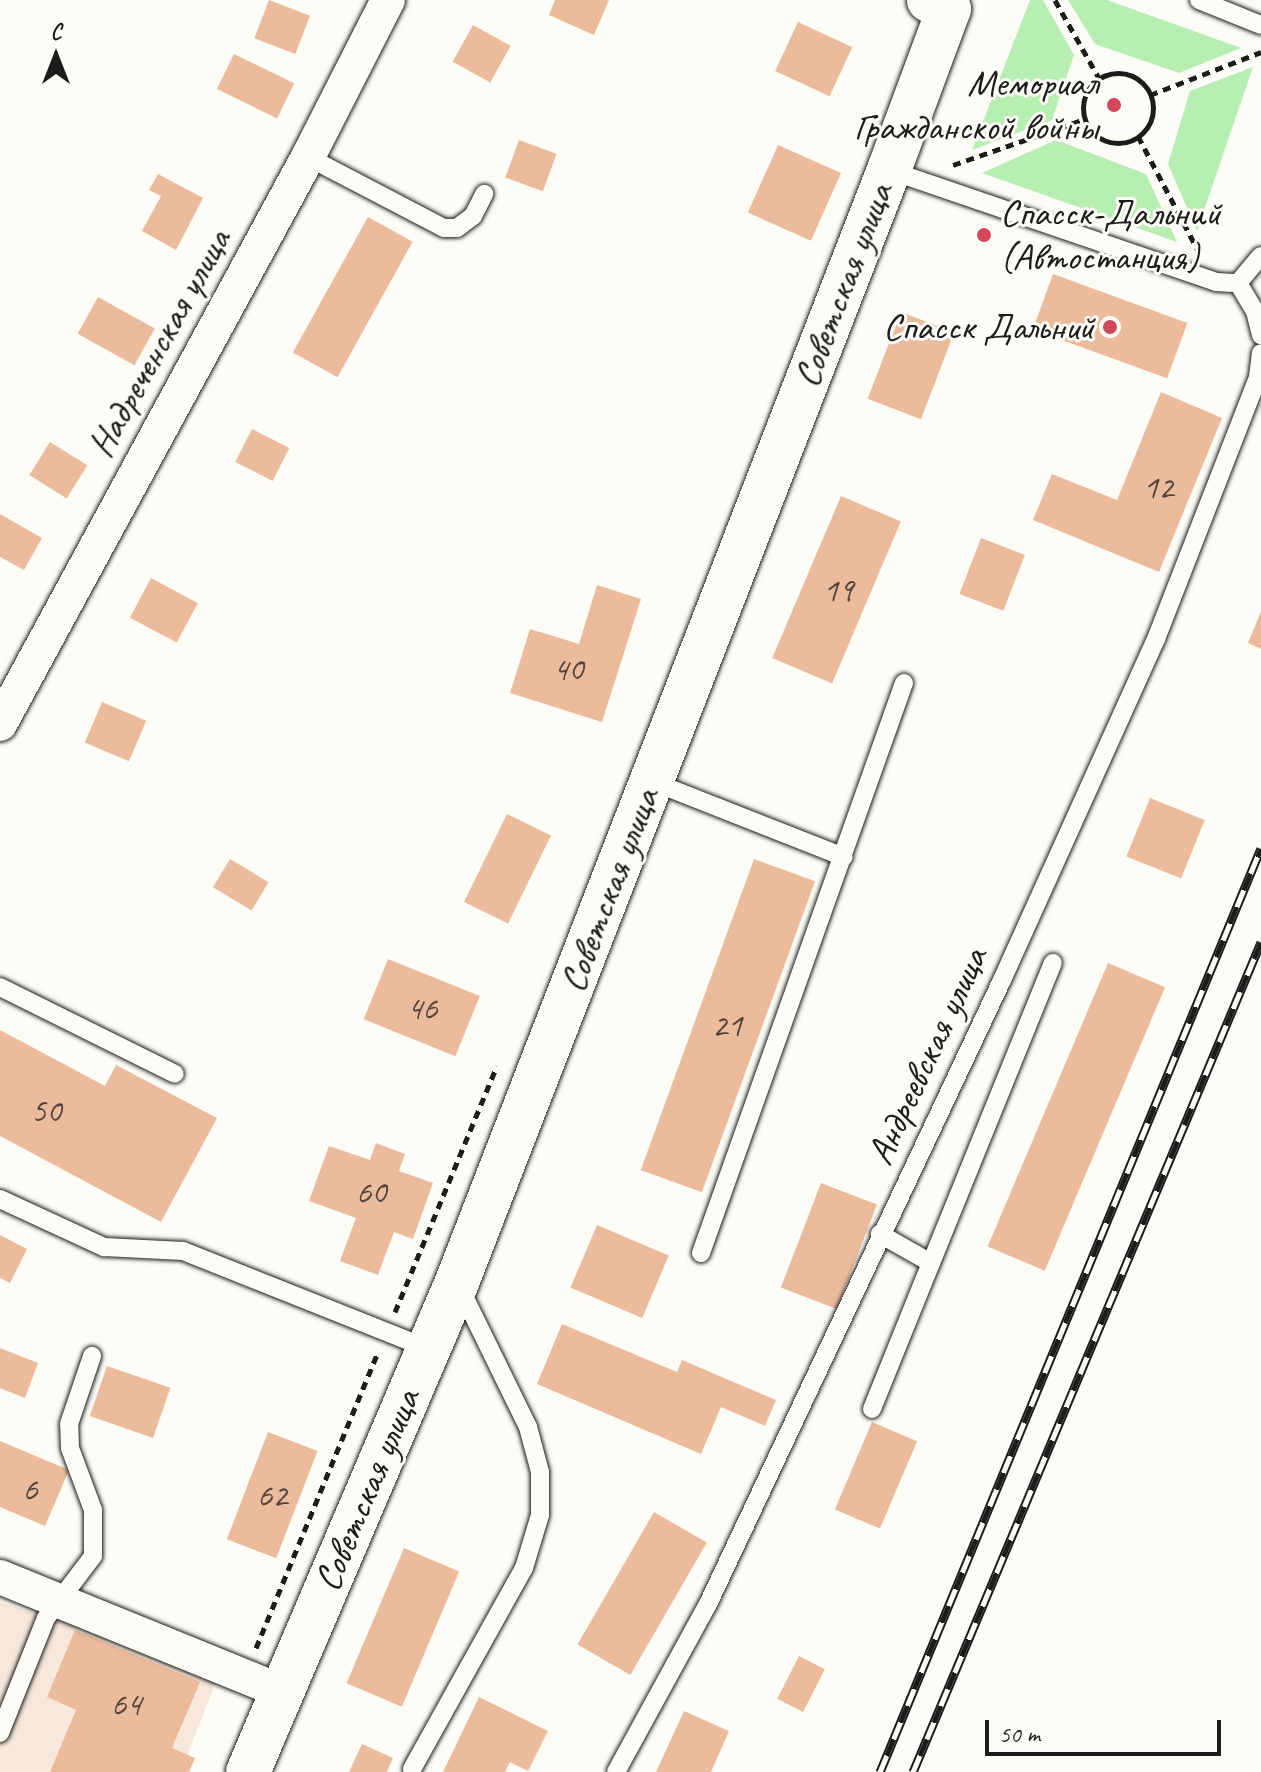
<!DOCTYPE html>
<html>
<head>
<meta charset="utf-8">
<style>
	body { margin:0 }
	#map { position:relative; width:1261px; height:1772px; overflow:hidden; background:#fdfcf7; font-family:Caveat,sans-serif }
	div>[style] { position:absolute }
	.built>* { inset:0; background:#f8e8dc }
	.green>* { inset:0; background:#b7eeb1 }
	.building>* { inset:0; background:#ecbb9c; transform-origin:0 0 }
	.path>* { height:5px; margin-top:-2.5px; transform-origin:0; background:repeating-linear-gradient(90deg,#1c1c1c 0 8px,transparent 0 14px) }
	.path>.ring { margin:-2.5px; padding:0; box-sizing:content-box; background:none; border:5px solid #1c1c1c; border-radius:50% }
	.roads { filter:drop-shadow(0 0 2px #1c1c1c) drop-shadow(0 0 2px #1c1c1c) }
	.lane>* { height:18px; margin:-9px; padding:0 9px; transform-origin:9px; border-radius:9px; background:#fdfcf7 }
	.street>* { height:34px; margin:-17px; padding:0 17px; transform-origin:17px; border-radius:17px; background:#fdfcf7 }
	.primary>* { height:44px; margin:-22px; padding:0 22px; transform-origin:22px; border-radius:22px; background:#fdfcf7 }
	.rail>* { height:9px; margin-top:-4.5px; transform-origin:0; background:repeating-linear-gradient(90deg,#fdfcf7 0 18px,#1c1c1c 0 36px); box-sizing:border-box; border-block:2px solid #1c1c1c }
	.dots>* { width:22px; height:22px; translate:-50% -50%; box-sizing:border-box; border:4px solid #fdfcf7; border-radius:50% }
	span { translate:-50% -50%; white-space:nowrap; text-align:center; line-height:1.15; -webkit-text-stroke:6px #fdfcf7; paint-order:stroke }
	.number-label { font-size:34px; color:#50443c }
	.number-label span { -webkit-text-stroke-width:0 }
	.poi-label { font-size:38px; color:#1c1c1c }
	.right { translate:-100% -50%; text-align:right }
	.left { translate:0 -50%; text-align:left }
	.street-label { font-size:38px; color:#1c1c1c }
	.north { position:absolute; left:16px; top:16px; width:80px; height:80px; -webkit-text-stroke:6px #fdfcf7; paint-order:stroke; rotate:0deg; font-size:22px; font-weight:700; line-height:32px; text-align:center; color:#1c1c1c }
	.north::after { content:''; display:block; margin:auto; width:28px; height:36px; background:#1c1c1c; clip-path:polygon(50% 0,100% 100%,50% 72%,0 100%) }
	.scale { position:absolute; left:985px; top:1720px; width:236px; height:36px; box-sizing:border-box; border:4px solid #1c1c1c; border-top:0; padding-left:10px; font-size:24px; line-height:28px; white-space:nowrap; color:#1c1c1c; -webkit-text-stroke:6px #fdfcf7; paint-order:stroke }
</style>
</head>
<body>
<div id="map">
	<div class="built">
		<i style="clip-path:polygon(0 1602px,220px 1671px,181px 1772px,0 1772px)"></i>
	</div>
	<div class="green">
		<i style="clip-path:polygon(1030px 0,1043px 0,1074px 55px,1052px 120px,972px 150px)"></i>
		<i style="clip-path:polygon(1068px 0,1107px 0,1241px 48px,1179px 73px,1095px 44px)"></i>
		<i style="clip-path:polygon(1253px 67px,1197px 231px,1168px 164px,1190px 91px)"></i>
		<i style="clip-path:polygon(1056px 140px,1146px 174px,1177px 242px,982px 173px)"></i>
	</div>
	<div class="building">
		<i style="left:269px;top:0;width:44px;height:41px;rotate:21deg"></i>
		<i style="clip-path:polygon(555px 0,609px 0,594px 35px,549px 15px)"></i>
		<i style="left:798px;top:22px;width:60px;height:54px;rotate:25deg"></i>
		<i style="left:473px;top:25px;width:43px;height:42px;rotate:29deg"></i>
		<i style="left:234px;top:54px;width:67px;height:39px;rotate:26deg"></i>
		<i style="left:519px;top:140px;width:40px;height:40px;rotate:20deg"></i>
		<i style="left:778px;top:145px;width:69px;height:74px;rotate:24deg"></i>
		<i style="clip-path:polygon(158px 174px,203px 198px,176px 250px,142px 231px,161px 196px,149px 190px)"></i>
		<i style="left:368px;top:217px;width:51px;height:155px;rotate:29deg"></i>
		<i style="left:1053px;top:274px;width:143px;height:59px;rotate:20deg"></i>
		<i style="left:98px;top:297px;width:65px;height:42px;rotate:29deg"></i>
		<i style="left:901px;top:312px;width:57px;height:93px;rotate:21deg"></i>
		<i style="clip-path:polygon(1161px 392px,1222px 418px,1159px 572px,1033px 520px,1052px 474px,1117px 500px)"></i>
		<i style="left:252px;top:429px;width:42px;height:37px;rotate:27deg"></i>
		<i style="left:50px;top:442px;width:44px;height:39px;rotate:32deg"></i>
		<i style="left:841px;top:496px;width:65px;height:176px;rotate:23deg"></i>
		<i style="clip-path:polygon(0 514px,42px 538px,24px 570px,0 557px)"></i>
		<i style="left:981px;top:538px;width:47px;height:60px;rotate:21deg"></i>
		<i style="left:151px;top:578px;width:53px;height:45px;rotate:28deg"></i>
		<i style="clip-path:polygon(597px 585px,641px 599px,602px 722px,510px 693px,530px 629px,579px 644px)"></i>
		<i style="clip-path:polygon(1261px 611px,1261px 649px,1248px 643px)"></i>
		<i style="left:102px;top:702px;width:48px;height:44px;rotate:23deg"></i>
		<i style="left:1150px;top:798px;width:59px;height:63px;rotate:22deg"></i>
		<i style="left:507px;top:814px;width:49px;height:98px;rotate:26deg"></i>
		<i style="left:230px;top:859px;width:45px;height:33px;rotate:31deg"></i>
		<i style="left:754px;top:859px;width:65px;height:331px;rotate:20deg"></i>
		<i style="left:388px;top:959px;width:99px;height:65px;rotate:22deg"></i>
		<i style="left:1108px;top:963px;width:62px;height:308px;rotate:23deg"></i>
		<i style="clip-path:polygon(0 1030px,105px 1086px,116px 1065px,217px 1118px,161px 1222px,0 1136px)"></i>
		<i style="clip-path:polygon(376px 1143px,405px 1154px,399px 1171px,433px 1183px,413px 1239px,394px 1232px,378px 1275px,340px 1261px,356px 1218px,309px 1201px,329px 1146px,370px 1160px)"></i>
		<i style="left:821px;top:1183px;width:60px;height:112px;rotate:21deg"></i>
		<i style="left:597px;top:1225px;width:78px;height:68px;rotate:23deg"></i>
		<i style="clip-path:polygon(0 1235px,27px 1249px,10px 1283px,0 1278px)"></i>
		<i style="clip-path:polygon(562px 1324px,677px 1372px,682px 1360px,776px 1400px,765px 1426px,721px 1407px,701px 1454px,537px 1384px)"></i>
		<i style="clip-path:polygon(0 1348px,38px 1363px,25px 1398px,0 1388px)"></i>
		<i style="left:107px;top:1366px;width:67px;height:53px;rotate:19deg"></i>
		<i style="left:872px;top:1422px;width:49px;height:95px;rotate:23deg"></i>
		<i style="left:268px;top:1432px;width:53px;height:115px;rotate:21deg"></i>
		<i style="clip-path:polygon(0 1441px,69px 1470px,45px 1526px,0 1507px)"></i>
		<i style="left:654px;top:1512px;width:61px;height:153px;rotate:30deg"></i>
		<i style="left:404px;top:1548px;width:60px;height:147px;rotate:23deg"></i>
		<i style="clip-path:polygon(75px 1630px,200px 1682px,172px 1748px,195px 1758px,189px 1772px,50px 1772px,76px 1710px,47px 1697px)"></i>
		<i style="left:799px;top:1656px;width:29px;height:48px;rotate:27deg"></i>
		<i style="clip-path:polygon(479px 1697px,548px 1731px,528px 1771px,510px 1762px,505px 1772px,443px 1772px)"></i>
		<i style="clip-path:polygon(684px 1711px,729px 1731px,711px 1772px,656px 1772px)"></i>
		<i style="clip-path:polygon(362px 1744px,393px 1758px,387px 1772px,349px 1772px)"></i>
	</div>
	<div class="path">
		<i style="left:1055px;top:0;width:90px;rotate:60.6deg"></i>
		<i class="ring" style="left:1083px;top:73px;width:65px;height:65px"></i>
		<i style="left:1150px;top:95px;width:119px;rotate:-21.2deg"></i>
		<i style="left:1138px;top:136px;width:131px;rotate:62.3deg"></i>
		<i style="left:953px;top:165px;width:140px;rotate:-19.2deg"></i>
		<i style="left:395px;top:1312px;width:266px;rotate:-67.5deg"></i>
		<i style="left:256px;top:1648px;width:318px;rotate:-67.6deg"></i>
	</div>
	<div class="roads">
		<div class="lane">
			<i style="left:1199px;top:0;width:67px;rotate:22deg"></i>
			<i style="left:308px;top:157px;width:153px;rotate:27.6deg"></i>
			<i style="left:444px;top:228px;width:13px"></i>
			<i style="left:457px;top:228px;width:20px;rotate:-37deg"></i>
			<i style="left:473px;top:216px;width:25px;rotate:-63deg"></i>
			<i style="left:889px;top:170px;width:346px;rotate:18.9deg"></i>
			<i style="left:1216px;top:282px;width:22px;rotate:3deg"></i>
			<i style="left:1238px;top:283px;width:35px;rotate:-50deg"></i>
			<i style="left:1238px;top:283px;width:33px;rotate:59deg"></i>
			<i style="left:1255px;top:311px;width:25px;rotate:76deg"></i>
			<i style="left:651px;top:781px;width:207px;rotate:21.5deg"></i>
			<i style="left:0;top:987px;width:195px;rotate:26.4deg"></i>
			<i style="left:0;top:1199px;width:115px;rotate:24.8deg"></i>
			<i style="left:104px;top:1247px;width:79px;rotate:2.9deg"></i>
			<i style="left:183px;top:1251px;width:263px;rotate:21.7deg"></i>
			<i style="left:701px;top:1253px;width:605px;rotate:-70.4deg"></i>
			<i style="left:931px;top:1263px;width:324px;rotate:-67.9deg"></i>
			<i style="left:872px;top:1409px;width:157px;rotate:-68deg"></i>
			<i style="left:931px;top:1263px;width:59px;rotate:-150.4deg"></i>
			<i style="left:0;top:1733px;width:124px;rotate:-68.2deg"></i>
			<i style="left:46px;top:1618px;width:78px;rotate:-52.8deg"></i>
			<i style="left:93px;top:1556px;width:46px;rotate:-90deg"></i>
			<i style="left:93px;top:1510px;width:66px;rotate:-110.4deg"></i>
			<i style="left:70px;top:1448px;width:24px;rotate:-92deg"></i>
			<i style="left:69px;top:1424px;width:72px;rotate:-71.3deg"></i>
			<i style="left:412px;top:1769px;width:230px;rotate:-60.9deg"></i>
			<i style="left:524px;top:1568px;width:55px;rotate:-73.2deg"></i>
			<i style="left:540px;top:1515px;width:43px;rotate:-90deg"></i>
			<i style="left:540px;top:1472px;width:47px;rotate:-104.9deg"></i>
			<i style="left:528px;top:1427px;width:155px;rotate:-116.1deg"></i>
			<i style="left:616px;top:1772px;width:192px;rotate:-61.3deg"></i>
			<i style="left:708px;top:1604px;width:690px;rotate:-64.77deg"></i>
			<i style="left:1002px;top:980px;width:374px;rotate:-65.7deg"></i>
			<i style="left:1156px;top:639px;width:281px;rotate:-68.7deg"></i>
			<i style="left:1258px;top:377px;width:24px;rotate:-83deg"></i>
		</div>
		<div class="street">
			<i style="left:0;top:724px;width:645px;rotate:-61.49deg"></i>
			<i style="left:308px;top:157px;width:176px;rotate:-63deg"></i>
			<i style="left:0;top:1577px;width:303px;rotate:22.1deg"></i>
		</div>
		<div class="primary">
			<i style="left:248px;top:1772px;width:533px;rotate:-66.9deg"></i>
			<i style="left:457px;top:1282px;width:1193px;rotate:-68.77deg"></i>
			<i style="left:889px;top:170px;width:172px;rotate:-69.6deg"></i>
			<i style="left:949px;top:9px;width:22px;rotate:-156deg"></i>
		</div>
	</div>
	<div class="rail">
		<i style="left:880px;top:1772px;width:999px;rotate:-67.59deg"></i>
		<i style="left:913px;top:1772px;width:900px;rotate:-67.25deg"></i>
	</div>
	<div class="dots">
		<i style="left:1114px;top:105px;background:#d1495b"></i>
		<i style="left:984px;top:235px;background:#d1495b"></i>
		<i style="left:1110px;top:327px;background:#d1495b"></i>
	</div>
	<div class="number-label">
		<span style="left:1158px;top:487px">12</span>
		<span style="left:838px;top:590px">19</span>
		<span style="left:568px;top:669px">40</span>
		<span style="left:422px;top:1008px">46</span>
		<span style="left:727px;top:1025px">21</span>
		<span style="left:46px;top:1111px">50</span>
		<span style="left:371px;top:1192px">60</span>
		<span style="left:30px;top:1489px">6</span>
		<span style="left:272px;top:1495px">62</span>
		<span style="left:126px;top:1704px">64</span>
	</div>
	<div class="poi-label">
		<span class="right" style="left:1098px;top:105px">Мемориал<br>Гражданской войны</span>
		<span class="left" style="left:1000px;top:235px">Спасск-Дальний<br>(Автостанция)</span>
		<span class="right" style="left:1094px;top:327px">Спасск Дальний</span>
	</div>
	<div class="street-label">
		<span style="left:843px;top:285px;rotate:-69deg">Советская улица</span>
		<span style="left:159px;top:343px;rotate:-61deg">Надреченская улица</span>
		<span style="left:609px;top:890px;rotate:-69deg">Советская улица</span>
		<span style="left:927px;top:1056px;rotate:-65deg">Андреевская улица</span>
		<span style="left:367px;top:1490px;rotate:-67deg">Советская улица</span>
	</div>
	<div class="north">С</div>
	<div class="scale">50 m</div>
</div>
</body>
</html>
